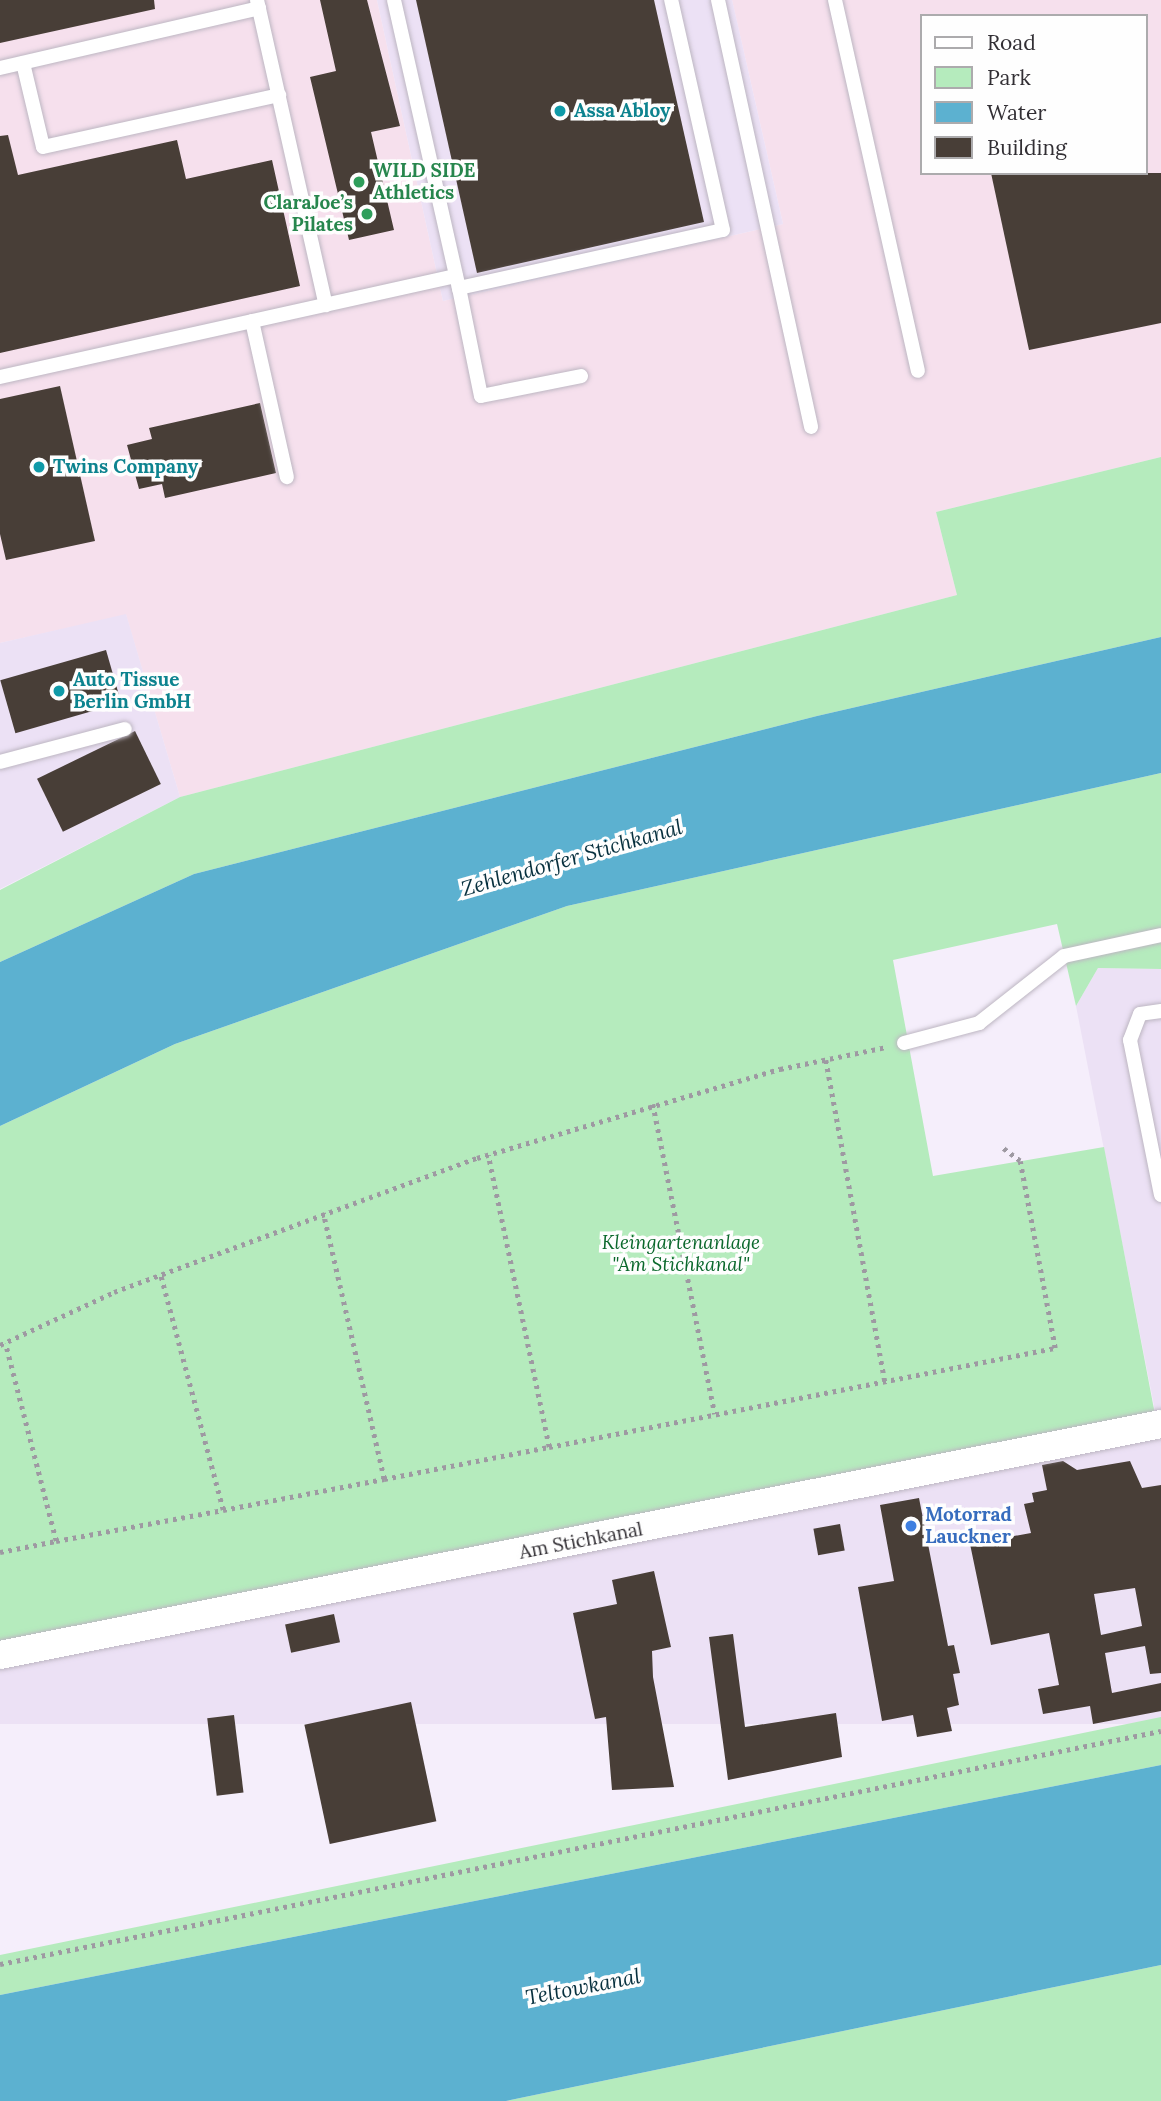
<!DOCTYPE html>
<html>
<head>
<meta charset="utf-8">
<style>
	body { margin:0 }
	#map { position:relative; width:1161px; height:2101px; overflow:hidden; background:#f5eefb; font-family:Lora,serif }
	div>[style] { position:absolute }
	.commercial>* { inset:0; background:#f6e0ed }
	.built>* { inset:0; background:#ece1f5; transform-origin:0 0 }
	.green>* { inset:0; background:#b5ebbd }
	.water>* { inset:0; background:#5cb1d0 }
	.building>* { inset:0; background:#483e37; transform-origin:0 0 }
	.path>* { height:4.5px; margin-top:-2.25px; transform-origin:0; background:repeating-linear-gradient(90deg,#9e99a2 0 3.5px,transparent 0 8.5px) }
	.roads { filter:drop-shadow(0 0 2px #bdb6c2) drop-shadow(0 0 2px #bdb6c2) }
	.service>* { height:14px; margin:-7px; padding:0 7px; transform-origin:7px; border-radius:7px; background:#fff }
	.minor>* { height:28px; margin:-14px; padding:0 14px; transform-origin:14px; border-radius:14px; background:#fff }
	.dots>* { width:19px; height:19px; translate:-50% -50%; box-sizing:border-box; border:4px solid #fefefe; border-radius:50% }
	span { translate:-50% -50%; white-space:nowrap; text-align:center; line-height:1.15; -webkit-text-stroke:7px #fefefe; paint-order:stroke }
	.culture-label { font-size:19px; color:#0d838f; font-weight:700 }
	.left { translate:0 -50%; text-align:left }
	.leisure-label { font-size:19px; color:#27864d; font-weight:700 }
	.right { translate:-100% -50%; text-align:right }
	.park-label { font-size:19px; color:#0b682c; font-style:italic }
	.shop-label { font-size:19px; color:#366cbe; font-weight:700 }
	.street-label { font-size:19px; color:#322f34 }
	.water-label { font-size:21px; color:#07303e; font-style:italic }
	.legend { position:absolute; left:920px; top:14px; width:228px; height:161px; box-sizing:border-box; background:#fefefe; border:2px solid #acabad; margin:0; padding:9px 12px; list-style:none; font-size:21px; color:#322f34 }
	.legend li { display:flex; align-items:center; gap:14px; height:35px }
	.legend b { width:35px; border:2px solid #acabad }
</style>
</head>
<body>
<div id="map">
	<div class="commercial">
		<i style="clip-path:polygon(evenodd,0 0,377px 0,443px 301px,783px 224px,732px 0,1161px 0,1161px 457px,936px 512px,957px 595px,180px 797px,126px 615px,0 643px,0 0,921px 16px,1145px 16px,1145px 173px,921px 173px,921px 16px)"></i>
	</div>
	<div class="built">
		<i style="clip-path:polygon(377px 0,732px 0,783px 224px,443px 301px)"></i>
		<i style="clip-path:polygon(126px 614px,180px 797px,0 889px,0 643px)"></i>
		<i style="clip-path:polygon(1098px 968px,1161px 969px,1161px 1409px,1155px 1411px,1076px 1006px)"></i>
		<i style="left:1161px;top:1440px;width:284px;height:1183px;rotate:90deg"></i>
	</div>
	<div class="green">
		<i style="clip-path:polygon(1161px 457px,1161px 637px,817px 716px,194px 874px,0 962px,0 890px,180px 797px,957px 595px,936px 512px)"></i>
		<i style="clip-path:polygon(1161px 773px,1161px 969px,1098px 968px,1076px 1006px,1057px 924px,893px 960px,933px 1176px,1104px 1147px,1157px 1425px,0 1641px,0 1126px,175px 1044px,567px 906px)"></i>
		<i style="clip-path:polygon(1161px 1717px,1161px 1765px,0 1995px,0 1955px)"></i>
		<i style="clip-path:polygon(1161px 1965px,1161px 2101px,506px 2101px)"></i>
	</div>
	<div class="water">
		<i style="clip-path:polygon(1161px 637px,1161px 773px,567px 906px,175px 1044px,0 1126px,0 962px,194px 874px,817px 716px)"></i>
		<i style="clip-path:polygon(1161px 1765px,1161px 1965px,506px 2101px,0 2101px,0 1995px)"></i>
	</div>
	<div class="building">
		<i style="clip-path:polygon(0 0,154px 0,155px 9px,0 43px)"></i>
		<i style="clip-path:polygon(320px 0,367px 0,400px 126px,371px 132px,394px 230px,349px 240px,310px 77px,336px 71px)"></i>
		<i style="clip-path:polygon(416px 0,654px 0,704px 222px,477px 273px)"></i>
		<i style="clip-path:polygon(8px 135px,18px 175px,177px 140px,186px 179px,272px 160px,300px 286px,0 353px,0 136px)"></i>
		<i style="clip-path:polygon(991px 173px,1161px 173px,1161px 323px,1029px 350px)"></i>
		<i style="clip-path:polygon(60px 386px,95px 541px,6px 560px,0 534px,0 399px)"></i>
		<i style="clip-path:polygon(260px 403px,276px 473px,165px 498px,162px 484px,139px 489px,127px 445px,152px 439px,149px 428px)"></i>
		<i style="left:106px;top:650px;width:55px;height:110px;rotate:74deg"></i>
		<i style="left:135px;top:731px;width:59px;height:109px;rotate:64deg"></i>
		<i style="clip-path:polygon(evenodd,1063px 1461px,1077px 1470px,1130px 1461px,1142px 1488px,1161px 1485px,1161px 1673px,1150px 1674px,1145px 1646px,1105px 1653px,1112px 1693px,1161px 1683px,1161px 1711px,1093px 1724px,1090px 1706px,1043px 1714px,1038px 1689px,1059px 1685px,1049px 1633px,991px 1645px,970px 1544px,1031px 1533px,1024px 1504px,1034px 1502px,1032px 1493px,1047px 1490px,1042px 1465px,1063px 1461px,1135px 1588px,1142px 1626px,1101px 1635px,1094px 1594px,1135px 1588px)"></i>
		<i style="clip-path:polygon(919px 1498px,948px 1646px,954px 1645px,960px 1673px,953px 1674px,959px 1705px,947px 1708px,952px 1731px,917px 1737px,913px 1715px,882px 1721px,858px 1587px,894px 1581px,880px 1505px)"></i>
		<i style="left:840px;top:1524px;width:27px;height:27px;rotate:80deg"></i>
		<i style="clip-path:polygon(654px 1571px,671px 1647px,652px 1651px,653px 1677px,674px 1787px,612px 1790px,606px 1717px,595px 1719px,573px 1613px,617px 1604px,612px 1580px)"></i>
		<i style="left:334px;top:1614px;width:29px;height:50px;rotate:78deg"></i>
		<i style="clip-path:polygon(733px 1634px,745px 1727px,836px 1713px,842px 1757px,728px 1780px,709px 1637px)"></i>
		<i style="left:411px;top:1702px;width:122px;height:109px;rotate:78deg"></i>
		<i style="left:234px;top:1715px;width:78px;height:27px;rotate:83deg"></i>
	</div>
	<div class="path">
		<i style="left:826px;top:1060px;width:327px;rotate:79.6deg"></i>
		<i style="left:653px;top:1104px;width:316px;rotate:78.7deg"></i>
		<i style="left:0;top:1345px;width:126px;rotate:-24.9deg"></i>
		<i style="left:114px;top:1292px;width:387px;rotate:-20.3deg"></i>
		<i style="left:477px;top:1158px;width:316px;rotate:-16.4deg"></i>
		<i style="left:780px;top:1069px;width:108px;rotate:-11.7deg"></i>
		<i style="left:549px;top:1447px;width:516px;rotate:-11.07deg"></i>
		<i style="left:1055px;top:1348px;width:190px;rotate:-100.6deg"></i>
		<i style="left:1020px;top:1161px;width:21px;rotate:-143deg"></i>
		<i style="left:384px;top:1479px;width:168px;rotate:-11deg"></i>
		<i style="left:549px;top:1447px;width:298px;rotate:-101.8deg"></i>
		<i style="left:223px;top:1510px;width:164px;rotate:-10.9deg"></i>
		<i style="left:384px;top:1479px;width:273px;rotate:-102.9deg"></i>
		<i style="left:56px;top:1541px;width:170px;rotate:-10.5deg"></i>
		<i style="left:223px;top:1510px;width:244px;rotate:-104.9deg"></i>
		<i style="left:0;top:1552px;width:57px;rotate:-11.1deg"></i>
		<i style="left:56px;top:1541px;width:204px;rotate:-104.4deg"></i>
		<i style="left:0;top:1964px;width:1184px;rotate:-11.35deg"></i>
	</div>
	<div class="roads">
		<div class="service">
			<i style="left:257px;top:0;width:313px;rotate:77.3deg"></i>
			<i style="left:394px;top:0;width:295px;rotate:77.3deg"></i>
			<i style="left:459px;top:288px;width:270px;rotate:-12.4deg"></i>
			<i style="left:723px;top:230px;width:236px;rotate:-102.7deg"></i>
			<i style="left:718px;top:0;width:437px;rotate:77.7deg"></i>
			<i style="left:835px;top:0;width:380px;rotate:77.4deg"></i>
			<i style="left:23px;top:63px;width:86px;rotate:76.6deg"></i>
			<i style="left:43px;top:147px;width:242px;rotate:-12.4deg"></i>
			<i style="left:0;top:68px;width:266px;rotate:-13deg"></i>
			<i style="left:459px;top:288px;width:110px;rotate:78.5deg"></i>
			<i style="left:481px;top:396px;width:102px;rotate:-11.3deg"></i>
			<i style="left:252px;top:321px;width:160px;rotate:77.4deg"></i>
			<i style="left:0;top:377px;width:467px;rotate:-12.5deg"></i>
			<i style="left:0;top:762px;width:129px;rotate:-14.8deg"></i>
			<i style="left:1161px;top:1011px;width:21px;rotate:172deg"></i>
			<i style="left:1140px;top:1014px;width:28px;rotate:111deg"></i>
			<i style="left:1130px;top:1040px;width:158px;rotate:78.7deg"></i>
			<i style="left:904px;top:1043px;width:78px;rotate:-14.9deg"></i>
			<i style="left:979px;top:1023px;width:108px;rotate:-38.2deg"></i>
			<i style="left:1064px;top:956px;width:99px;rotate:-12.2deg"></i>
		</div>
		<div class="minor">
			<i style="left:0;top:1655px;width:1184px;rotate:-11.25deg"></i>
		</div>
	</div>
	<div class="dots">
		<i style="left:560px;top:111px;background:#0f9aa8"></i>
		<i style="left:359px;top:182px;background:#2e9e5b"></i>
		<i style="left:367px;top:214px;background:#2e9e5b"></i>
		<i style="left:39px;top:467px;background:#0f9aa8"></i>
		<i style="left:59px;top:691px;background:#0f9aa8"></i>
		<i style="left:911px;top:1526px;background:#3f7fe0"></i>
	</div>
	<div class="culture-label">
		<span class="left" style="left:574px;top:111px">Assa Abloy</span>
		<span class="left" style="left:53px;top:467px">Twins Company</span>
		<span class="left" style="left:73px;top:691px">Auto Tissue<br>Berlin GmbH</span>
	</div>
	<div class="leisure-label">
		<span class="left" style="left:373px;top:182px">WILD SIDE<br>Athletics</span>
		<span class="right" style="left:353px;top:214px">ClaraJoe’s<br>Pilates</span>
	</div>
	<div class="park-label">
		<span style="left:681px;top:1254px">Kleingartenanlage<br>"Am Stichkanal"</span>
	</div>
	<div class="shop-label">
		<span class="left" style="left:925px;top:1526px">Motorrad<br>Lauckner</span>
	</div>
	<div class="street-label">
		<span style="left:581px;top:1541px;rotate:-11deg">Am Stichkanal</span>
	</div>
	<div class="water-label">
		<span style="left:572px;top:858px;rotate:-16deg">Zehlendorfer Stichkanal</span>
		<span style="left:583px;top:1987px;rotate:-11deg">Teltowkanal</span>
	</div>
	<ul class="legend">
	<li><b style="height:9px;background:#fff"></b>Road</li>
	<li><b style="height:19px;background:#b5ebbd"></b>Park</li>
	<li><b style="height:19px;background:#5cb1d0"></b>Water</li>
	<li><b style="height:19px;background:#483e37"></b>Building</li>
	</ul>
</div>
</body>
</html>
